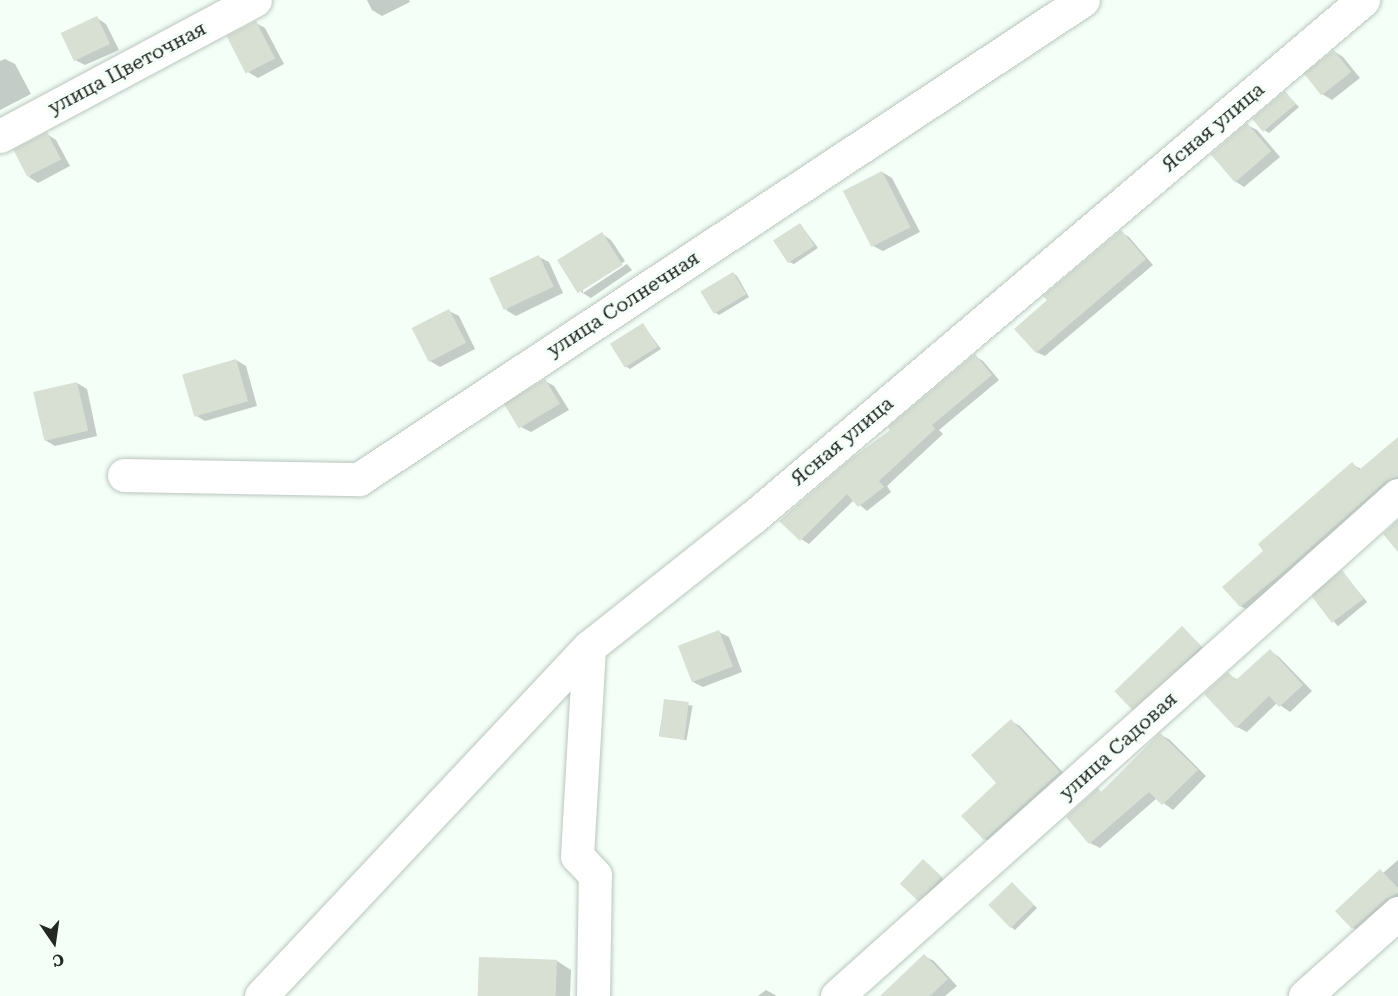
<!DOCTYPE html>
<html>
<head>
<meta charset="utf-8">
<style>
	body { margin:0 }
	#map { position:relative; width:1398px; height:996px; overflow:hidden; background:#f4fff8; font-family:"Roboto Serif",serif }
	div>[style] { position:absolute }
	.shadow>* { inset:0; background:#0003; transform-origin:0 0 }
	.building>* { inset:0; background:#d8e0d4; transform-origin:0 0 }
	.roads { filter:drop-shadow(0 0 2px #b9c6be) drop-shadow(0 0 2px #b9c6be) }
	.minor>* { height:33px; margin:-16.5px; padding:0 16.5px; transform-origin:16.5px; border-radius:16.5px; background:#fff }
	span { translate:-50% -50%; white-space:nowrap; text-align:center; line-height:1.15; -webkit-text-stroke:6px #f4fff8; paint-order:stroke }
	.street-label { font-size:20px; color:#232825 }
	.north { position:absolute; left:24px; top:912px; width:60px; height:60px; -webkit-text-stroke:4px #f4fff8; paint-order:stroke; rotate:167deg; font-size:16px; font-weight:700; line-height:24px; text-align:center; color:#232825 }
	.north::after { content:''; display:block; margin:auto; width:21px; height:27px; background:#232825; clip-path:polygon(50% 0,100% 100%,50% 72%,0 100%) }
</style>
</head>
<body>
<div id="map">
	<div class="shadow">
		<i style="clip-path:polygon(367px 0,409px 0,410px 2px,382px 16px,372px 10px)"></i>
		<i style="clip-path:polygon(97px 18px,106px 24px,119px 50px,85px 65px,75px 60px)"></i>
		<i style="clip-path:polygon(256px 23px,265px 28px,284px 64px,258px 78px,248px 72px)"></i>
		<i style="clip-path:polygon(1334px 51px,1343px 57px,1360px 78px,1332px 100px,1322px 94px,1307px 74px)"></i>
		<i style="clip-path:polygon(5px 59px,15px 64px,31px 94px,0 110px,0 61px)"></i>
		<i style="clip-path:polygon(1285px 93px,1299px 107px,1269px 133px,1264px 130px)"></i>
		<i style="clip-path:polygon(1247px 125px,1257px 130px,1280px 157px,1244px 187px,1235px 181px)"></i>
		<i style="clip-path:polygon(47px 134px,56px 140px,70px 166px,38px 183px,29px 177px)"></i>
		<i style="clip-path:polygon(882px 172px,892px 178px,920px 232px,883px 251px,873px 246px)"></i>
		<i style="clip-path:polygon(800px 224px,818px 248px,794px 264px,789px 262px)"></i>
		<i style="clip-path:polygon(1121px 232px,1129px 237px,1153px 265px,1045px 356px,1036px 352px)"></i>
		<i style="clip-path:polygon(602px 234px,611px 240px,625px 261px,583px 289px,583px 293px,627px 264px,632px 270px,591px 298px,581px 292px)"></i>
		<i style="clip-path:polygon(539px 257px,549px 262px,563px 293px,516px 316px,506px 310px)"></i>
		<i style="clip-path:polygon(733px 273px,737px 276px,749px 297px,719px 315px,715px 312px)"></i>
		<i style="clip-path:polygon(449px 311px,459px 316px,475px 349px,440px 367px,430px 361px)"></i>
		<i style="clip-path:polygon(643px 325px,661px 349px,630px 369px,625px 366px)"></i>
		<i style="clip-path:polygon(975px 356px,983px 361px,999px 380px,939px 430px,943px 434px,887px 486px,891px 492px,867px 511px,854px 500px,809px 544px,801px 539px,892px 430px)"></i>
		<i style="clip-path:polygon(236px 360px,246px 366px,257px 406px,205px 421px,195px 415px)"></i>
		<i style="clip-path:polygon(545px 381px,554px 386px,569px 410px,531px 432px,521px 427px)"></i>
		<i style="clip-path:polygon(77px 383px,87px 389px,97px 436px,55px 446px,45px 440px)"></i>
		<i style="clip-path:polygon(1398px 439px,1398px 484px,1250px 611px,1240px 606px,1265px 551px,1352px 464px,1361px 469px)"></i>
		<i style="left:1342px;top:572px;width:39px;height:38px;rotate:50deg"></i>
		<i style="clip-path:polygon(1182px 628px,1204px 649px,1136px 710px,1132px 707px)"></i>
		<i style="clip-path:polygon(719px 632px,729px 637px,742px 672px,703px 687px,693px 682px)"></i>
		<i style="clip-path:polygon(1270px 651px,1279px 657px,1312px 691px,1290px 712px,1277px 703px,1247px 732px,1237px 727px,1228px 674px,1238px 680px)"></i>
		<i style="left:665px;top:701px;width:28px;height:35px;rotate:10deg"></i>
		<i style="clip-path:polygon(1011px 721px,1020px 726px,1068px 778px,994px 844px,985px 839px)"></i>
		<i style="clip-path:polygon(1160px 734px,1170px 740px,1206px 776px,1173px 810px,1157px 798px,1100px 848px,1090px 843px,1102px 793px)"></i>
		<i style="clip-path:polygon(1398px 860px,1398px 903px,1362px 933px,1353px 928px,1383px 873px)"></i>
		<i style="clip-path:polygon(928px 864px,945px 881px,922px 901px,917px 899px)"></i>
		<i style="clip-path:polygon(1012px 884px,1037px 908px,1015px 930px,1011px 927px)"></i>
		<i style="clip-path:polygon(924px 956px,934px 961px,957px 986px,945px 996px,888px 996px)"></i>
		<i style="clip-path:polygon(557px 961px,571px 970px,570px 996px,480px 996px)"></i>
		<i style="clip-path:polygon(766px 990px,775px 995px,776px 996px,758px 996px)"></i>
	</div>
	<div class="building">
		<i style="left:97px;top:16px;width:31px;height:40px;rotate:65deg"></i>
		<i style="left:256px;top:21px;width:42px;height:33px;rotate:63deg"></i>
		<i style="left:1334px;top:50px;width:28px;height:38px;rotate:52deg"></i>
		<i style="left:1285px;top:91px;width:17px;height:43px;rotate:50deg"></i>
		<i style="left:1247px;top:123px;width:37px;height:48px;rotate:49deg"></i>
		<i style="left:47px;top:132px;width:31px;height:38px;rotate:63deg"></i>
		<i style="left:882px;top:171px;width:63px;height:44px;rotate:63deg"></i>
		<i style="left:800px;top:223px;width:27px;height:32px;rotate:57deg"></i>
		<i style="clip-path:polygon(1121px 230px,1146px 259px,1036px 353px,1014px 329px,1047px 300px,1043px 296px)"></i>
		<i style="left:602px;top:232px;width:39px;height:53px;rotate:58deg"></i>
		<i style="left:539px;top:255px;width:35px;height:55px;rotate:65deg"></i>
		<i style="left:733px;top:272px;width:26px;height:38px;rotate:59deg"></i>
		<i style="left:449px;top:309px;width:38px;height:42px;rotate:63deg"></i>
		<i style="left:643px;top:323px;width:28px;height:39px;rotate:58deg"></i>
		<i style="clip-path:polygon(975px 354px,992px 375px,932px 425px,935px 429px,879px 481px,884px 487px,858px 507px,847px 494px,800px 541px,779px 521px,847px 462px,890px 430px,888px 427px)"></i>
		<i style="left:236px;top:359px;width:44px;height:56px;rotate:74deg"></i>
		<i style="left:545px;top:379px;width:29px;height:48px;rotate:59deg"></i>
		<i style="left:77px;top:382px;width:50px;height:45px;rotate:77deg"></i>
		<i style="clip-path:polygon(1398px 437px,1398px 477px,1386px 481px,1282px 573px,1240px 607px,1222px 587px,1263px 551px,1258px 544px,1352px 462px,1359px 470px)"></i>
		<i style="clip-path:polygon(1398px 520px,1398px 552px,1383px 534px)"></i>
		<i style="left:1342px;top:570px;width:36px;height:40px;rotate:53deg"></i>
		<i style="left:1182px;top:626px;width:28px;height:94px;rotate:46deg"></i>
		<i style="left:719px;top:630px;width:39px;height:44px;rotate:69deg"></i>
		<i style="clip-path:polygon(1270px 649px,1303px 685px,1279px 707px,1269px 696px,1236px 728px,1204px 694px,1228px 672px,1236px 680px)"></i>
		<i style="left:664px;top:699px;width:25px;height:38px;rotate:7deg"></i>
		<i style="clip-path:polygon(1011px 719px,1060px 772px,984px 840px,961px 816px,996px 783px,971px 755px)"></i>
		<i style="clip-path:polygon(1160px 733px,1198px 770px,1162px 805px,1149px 792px,1089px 844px,1066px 817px,1098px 788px,1101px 792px)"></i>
		<i style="left:923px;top:859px;width:26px;height:34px;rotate:43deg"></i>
		<i style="clip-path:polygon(1380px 869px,1398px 888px,1398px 893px,1386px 899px,1352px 929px,1335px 911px)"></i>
		<i style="left:1012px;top:882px;width:32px;height:33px;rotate:46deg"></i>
		<i style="clip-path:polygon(924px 954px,948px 979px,930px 996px,880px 996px)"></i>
		<i style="left:479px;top:957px;width:78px;height:39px;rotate:2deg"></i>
	</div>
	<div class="roads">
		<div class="minor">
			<i style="left:0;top:136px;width:289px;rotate:-28.1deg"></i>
			<i style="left:124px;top:475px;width:235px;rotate:1deg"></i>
			<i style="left:359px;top:479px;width:868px;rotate:-33.49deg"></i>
			<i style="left:261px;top:996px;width:479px;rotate:-46.8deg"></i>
			<i style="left:593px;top:996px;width:121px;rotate:-89.1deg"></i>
			<i style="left:595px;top:875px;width:26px;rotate:-133deg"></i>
			<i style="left:577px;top:856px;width:209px;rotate:-86.7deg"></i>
			<i style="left:589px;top:647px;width:208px;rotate:-38.4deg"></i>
			<i style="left:752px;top:518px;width:801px;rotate:-40.29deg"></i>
			<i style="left:837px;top:996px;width:752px;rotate:-41.77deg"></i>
			<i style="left:1305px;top:996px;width:125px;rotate:-41.7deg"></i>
		</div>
	</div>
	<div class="street-label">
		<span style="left:127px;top:68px;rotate:-28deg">улица Цветочная</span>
		<span style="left:1213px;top:127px;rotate:-40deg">Ясная улица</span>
		<span style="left:623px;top:304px;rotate:-33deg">улица Солнечная</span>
		<span style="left:842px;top:441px;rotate:-40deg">Ясная улица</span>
		<span style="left:1118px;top:746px;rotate:-42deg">улица Садовая</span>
	</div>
	<div class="north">С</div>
</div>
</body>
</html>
